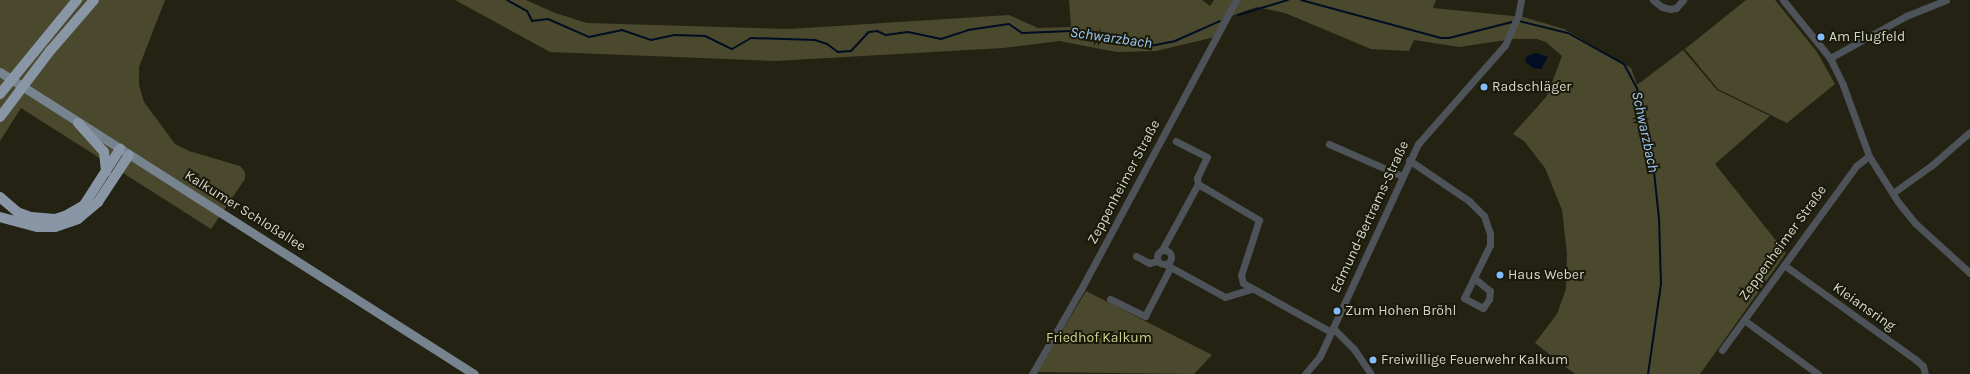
<!DOCTYPE html>
<html>
<head>
<meta charset="utf-8">
<style>
	body { margin:0 }
	#map { position:relative; width:1970px; height:374px; overflow:hidden; background:#242313; font-family:Karla,sans-serif }
	div>[style] { position:absolute }
	.green>* { inset:0; background:#4a492d }
	.water>* { inset:0; background:#000d22 }
	.stream>* { height:2px; margin:-1px; padding:0 1px; transform-origin:1px; border-radius:1px; background:#000d22 }
	.minor>* { height:7px; margin:-3.5px; padding:0 3.5px; transform-origin:3.5px; border-radius:3.5px; background:#4d5359 }
	.minor>.ring { margin:-3.5px; padding:0; box-sizing:content-box; background:none; border:7px solid #4d5359; border-radius:50% }
	.major>* { height:9px; margin:-4.5px; padding:0 4.5px; transform-origin:4.5px; border-radius:4.5px; background:#788390 }
	.highway>* { height:10px; margin:-5px; padding:0 5px; transform-origin:5px; border-radius:5px; background:#8996a6 }
	.dots>* { width:11px; height:11px; translate:-50% -50%; box-sizing:border-box; border:2px solid #1a1a0a; border-radius:50% }
	span { translate:-50% -50%; white-space:nowrap; text-align:center; line-height:1.15; -webkit-text-stroke:4px #1a1a0a; paint-order:stroke }
	.poi-label { font-size:14px; color:#d5d5ca }
	.left { translate:0 -50%; text-align:left }
	.street-label { font-size:14px; color:#d5d5ca }
	.park-label { font-size:14px; color:#d1cf91 }
	.water-label { font-size:15px; color:#9fc9f8; font-style:italic }
</style>
</head>
<body>
<div id="map">
	<div class="green">
		<i style="clip-path:polygon(0 0,165px 0,139px 67px,139px 85px,144px 102px,175px 144px,189px 151px,240px 166px,245px 172px,245px 179px,211px 229px,21px 108px,0 141px)"></i>
		<i style="clip-path:polygon(455px 0,526px 0,555px 13px,587px 23px,789px 29px,1009px 15px,1038px 28px,1071px 27px,1069px 0,1202px 0,1210px 6px,1214px 0,1233px 0,1215px 37px,1156px 51px,1117px 52px,1059px 41px,1003px 48px,775px 61px,550px 52px)"></i>
		<i style="clip-path:polygon(1240px 0,1436px 0,1433px 8px,1523px 17px,1564px 29px,1631px 68px,1637px 85px,1683px 50px,1717px 90px,1770px 116px,1715px 164px,1786px 253px,1700px 374px,1575px 374px,1535px 343px,1557px 314px,1566px 289px,1567px 254px,1562px 210px,1545px 168px,1524px 141px,1513px 134px,1547px 96px,1562px 56px,1546px 42px,1537px 39px,1513px 39px,1459px 47px,1414px 40px,1409px 51px,1371px 49px,1285px 13px,1257px 7px,1231px 16px)"></i>
		<i style="clip-path:polygon(1746px 0,1775px 0,1817px 52px,1835px 84px,1787px 123px,1718px 89px,1685px 49px)"></i>
		<i style="clip-path:polygon(1086px 291px,1212px 355px,1194px 374px,1037px 372px)"></i>
	</div>
	<div class="water">
		<i style="clip-path:polygon(1536px 53px,1548px 57px,1541px 69px,1533px 68px,1525px 61px,1527px 56px)"></i>
	</div>
	<div class="stream">
		<i style="left:507px;top:0;width:23px;rotate:29deg"></i>
		<i style="left:527px;top:11px;width:11px;rotate:63deg"></i>
		<i style="left:532px;top:21px;width:16px;rotate:-7deg"></i>
		<i style="left:548px;top:19px;width:45px;rotate:23.7deg"></i>
		<i style="left:589px;top:37px;width:34px;rotate:-12deg"></i>
		<i style="left:622px;top:30px;width:31px;rotate:19deg"></i>
		<i style="left:651px;top:40px;width:24px;rotate:-12deg"></i>
		<i style="left:674px;top:35px;width:31px;rotate:2deg"></i>
		<i style="left:705px;top:36px;width:30px;rotate:26deg"></i>
		<i style="left:732px;top:49px;width:22px;rotate:-30deg"></i>
		<i style="left:751px;top:38px;width:64px;rotate:1.8deg"></i>
		<i style="left:815px;top:40px;width:13px;rotate:18deg"></i>
		<i style="left:827px;top:44px;width:14px;rotate:36deg"></i>
		<i style="left:838px;top:52px;width:13px;rotate:-4deg"></i>
		<i style="left:851px;top:51px;width:26px;rotate:-47deg"></i>
		<i style="left:869px;top:32px;width:8px;rotate:-7deg"></i>
		<i style="left:877px;top:31px;width:10px;rotate:24deg"></i>
		<i style="left:886px;top:35px;width:22px;rotate:-8deg"></i>
		<i style="left:908px;top:32px;width:34px;rotate:12deg"></i>
		<i style="left:941px;top:39px;width:28px;rotate:-18deg"></i>
		<i style="left:968px;top:30px;width:41px;rotate:-8.3deg"></i>
		<i style="left:1009px;top:24px;width:16px;rotate:35deg"></i>
		<i style="left:1022px;top:33px;width:49px;rotate:-2.3deg"></i>
		<i style="left:1071px;top:31px;width:80px;rotate:10.8deg"></i>
		<i style="left:1150px;top:46px;width:25px;rotate:-11deg"></i>
		<i style="left:1175px;top:41px;width:49px;rotate:-24deg"></i>
		<i style="left:1301px;top:0;width:145px;rotate:15.2deg"></i>
		<i style="left:1441px;top:38px;width:8px"></i>
		<i style="left:1449px;top:38px;width:65px;rotate:-14.3deg"></i>
		<i style="left:1238px;top:15px;width:52px;rotate:-16.7deg"></i>
		<i style="left:1519px;top:21px;width:50px;rotate:13.8deg"></i>
		<i style="left:1568px;top:33px;width:64px;rotate:29deg"></i>
		<i style="left:1624px;top:64px;width:27px;rotate:62deg"></i>
		<i style="left:1637px;top:88px;width:67px;rotate:77deg"></i>
		<i style="left:1652px;top:153px;width:65px;rotate:83.9deg"></i>
		<i style="left:1659px;top:218px;width:66px;rotate:88.3deg"></i>
		<i style="left:1661px;top:284px;width:91px;rotate:98.2deg"></i>
	</div>
	<div class="minor">
		<i style="left:1653px;top:0;width:11px;rotate:38deg"></i>
		<i style="left:1662px;top:7px;width:8px;rotate:14deg"></i>
		<i style="left:1670px;top:9px;width:6px;rotate:-9deg"></i>
		<i style="left:1676px;top:8px;width:11px;rotate:-49deg"></i>
		<i style="left:1783px;top:0;width:75px;rotate:51deg"></i>
		<i style="left:1830px;top:58px;width:30px;rotate:64deg"></i>
		<i style="left:1843px;top:85px;width:76px;rotate:69.9deg"></i>
		<i style="left:1869px;top:156px;width:54px;rotate:57.8deg"></i>
		<i style="left:1898px;top:202px;width:27px;rotate:51deg"></i>
		<i style="left:1915px;top:223px;width:74px;rotate:42.3deg"></i>
		<i style="left:1830px;top:58px;width:87px;rotate:-28.9deg"></i>
		<i style="left:1906px;top:16px;width:43px;rotate:-21.8deg"></i>
		<i style="left:1329px;top:144px;width:80px;rotate:23.7deg"></i>
		<i style="left:1409px;top:160px;width:73px;rotate:34.3deg"></i>
		<i style="left:1469px;top:201px;width:21px;rotate:45deg"></i>
		<i style="left:1484px;top:216px;width:18px;rotate:71deg"></i>
		<i style="left:1490px;top:233px;width:12px;rotate:90deg"></i>
		<i style="left:1490px;top:245px;width:59px;rotate:116.1deg"></i>
		<i style="left:1464px;top:298px;width:21px;rotate:28deg"></i>
		<i style="left:1483px;top:308px;width:11px;rotate:-56deg"></i>
		<i style="left:1489px;top:299px;width:8px;rotate:-83deg"></i>
		<i style="left:1490px;top:291px;width:21px;rotate:-141deg"></i>
		<i style="left:1198px;top:184px;width:71px;rotate:30.5deg"></i>
		<i style="left:1259px;top:220px;width:58px;rotate:108.1deg"></i>
		<i style="left:1241px;top:275px;width:8px;rotate:76deg"></i>
		<i style="left:1243px;top:283px;width:101px;rotate:29.1deg"></i>
		<i style="left:1893px;top:193px;width:48px;rotate:-35.7deg"></i>
		<i style="left:1932px;top:165px;width:50px;rotate:-41deg"></i>
		<i class="ring" style="left:1157px;top:250px;width:7px;height:7px"></i>
		<i style="left:1162px;top:250px;width:75px;rotate:-61.4deg"></i>
		<i style="left:1198px;top:184px;width:6px;rotate:-99deg"></i>
		<i style="left:1197px;top:178px;width:23px;rotate:-65deg"></i>
		<i style="left:1207px;top:157px;width:35px;rotate:-153deg"></i>
		<i style="left:1136px;top:256px;width:15px;rotate:28deg"></i>
		<i style="left:1149px;top:263px;width:8px;rotate:-14deg"></i>
		<i style="left:1165px;top:264px;width:68px;rotate:28.8deg"></i>
		<i style="left:1225px;top:297px;width:27px;rotate:-17deg"></i>
		<i style="left:1784px;top:265px;width:163px;rotate:35.7deg"></i>
		<i style="left:1916px;top:360px;width:9px;rotate:41deg"></i>
		<i style="left:1923px;top:366px;width:8px;rotate:76deg"></i>
		<i style="left:1110px;top:299px;width:39px;rotate:26deg"></i>
		<i style="left:1145px;top:316px;width:54px;rotate:-62.5deg"></i>
		<i style="left:1744px;top:320px;width:92px;rotate:36.1deg"></i>
		<i style="left:1333px;top:328px;width:30px;rotate:45deg"></i>
		<i style="left:1354px;top:349px;width:30px;rotate:56deg"></i>
		<i style="left:1722px;top:350px;width:228px;rotate:-53.9deg"></i>
		<i style="left:1856px;top:166px;width:16px;rotate:-38deg"></i>
		<i style="left:1032px;top:374px;width:96px;rotate:-60deg"></i>
		<i style="left:1080px;top:291px;width:330px;rotate:-61.8deg"></i>
		<i style="left:1305px;top:374px;width:23px;rotate:-50deg"></i>
		<i style="left:1320px;top:356px;width:234px;rotate:-65.2deg"></i>
		<i style="left:1418px;top:144px;width:132px;rotate:-48.7deg"></i>
		<i style="left:1505px;top:45px;width:32px;rotate:-66deg"></i>
		<i style="left:1518px;top:16px;width:16px;rotate:-79deg"></i>
	</div>
	<div class="major">
		<i style="left:0;top:72px;width:562px;rotate:32.5deg"></i>
	</div>
	<div class="highway">
		<i style="left:0;top:94px;width:122px;rotate:-50.7deg"></i>
		<i style="left:0;top:117px;width:83px;rotate:-52.9deg"></i>
		<i style="left:50px;top:51px;width:67px;rotate:-49.2deg"></i>
		<i style="left:78px;top:123px;width:39px;rotate:48deg"></i>
		<i style="left:104px;top:152px;width:20px;rotate:84deg"></i>
		<i style="left:0;top:197px;width:23px;rotate:41deg"></i>
		<i style="left:17px;top:212px;width:15px;rotate:20deg"></i>
		<i style="left:31px;top:217px;width:24px;rotate:5deg"></i>
		<i style="left:55px;top:219px;width:10px;rotate:-17deg"></i>
		<i style="left:65px;top:216px;width:22px;rotate:-30deg"></i>
		<i style="left:84px;top:205px;width:67px;rotate:-57.3deg"></i>
		<i style="left:0;top:217px;width:39px;rotate:15deg"></i>
		<i style="left:38px;top:227px;width:17px"></i>
		<i style="left:55px;top:227px;width:24px;rotate:-19deg"></i>
		<i style="left:78px;top:219px;width:26px;rotate:-40deg"></i>
		<i style="left:98px;top:202px;width:56px;rotate:-56.6deg"></i>
	</div>
	<div class="dots">
		<i style="left:1821px;top:37px;background:#84bcfb"></i>
		<i style="left:1484px;top:87px;background:#84bcfb"></i>
		<i style="left:1500px;top:275px;background:#84bcfb"></i>
		<i style="left:1337px;top:311px;background:#84bcfb"></i>
		<i style="left:1373px;top:360px;background:#84bcfb"></i>
	</div>
	<div class="poi-label">
		<span class="left" style="left:1829px;top:37px">Am Flugfeld</span>
		<span class="left" style="left:1492px;top:87px">Radschläger</span>
		<span class="left" style="left:1508px;top:275px">Haus Weber</span>
		<span class="left" style="left:1345px;top:311px">Zum Hohen Bröhl</span>
		<span class="left" style="left:1381px;top:360px">Freiwillige Feuerwehr Kalkum</span>
	</div>
	<div class="street-label">
		<span style="left:1124px;top:182px;rotate:-62deg">Zeppenheimer Straße</span>
		<span style="left:245px;top:211px;rotate:32deg">Kalkumer Schloßallee</span>
		<span style="left:1370px;top:217px;rotate:-65deg">Edmund-Bertrams-Straße</span>
		<span style="left:1783px;top:243px;rotate:-54deg">Zeppenheimer Straße</span>
		<span style="left:1864px;top:307px;rotate:35deg">Kleiansring</span>
	</div>
	<div class="park-label">
		<span style="left:1099px;top:338px">Friedhof Kalkum</span>
	</div>
	<div class="water-label">
		<span style="left:1111px;top:38px;rotate:8deg">Schwarzbach</span>
		<span style="left:1645px;top:132px;rotate:78deg">Schwarzbach</span>
	</div>
</div>
</body>
</html>
